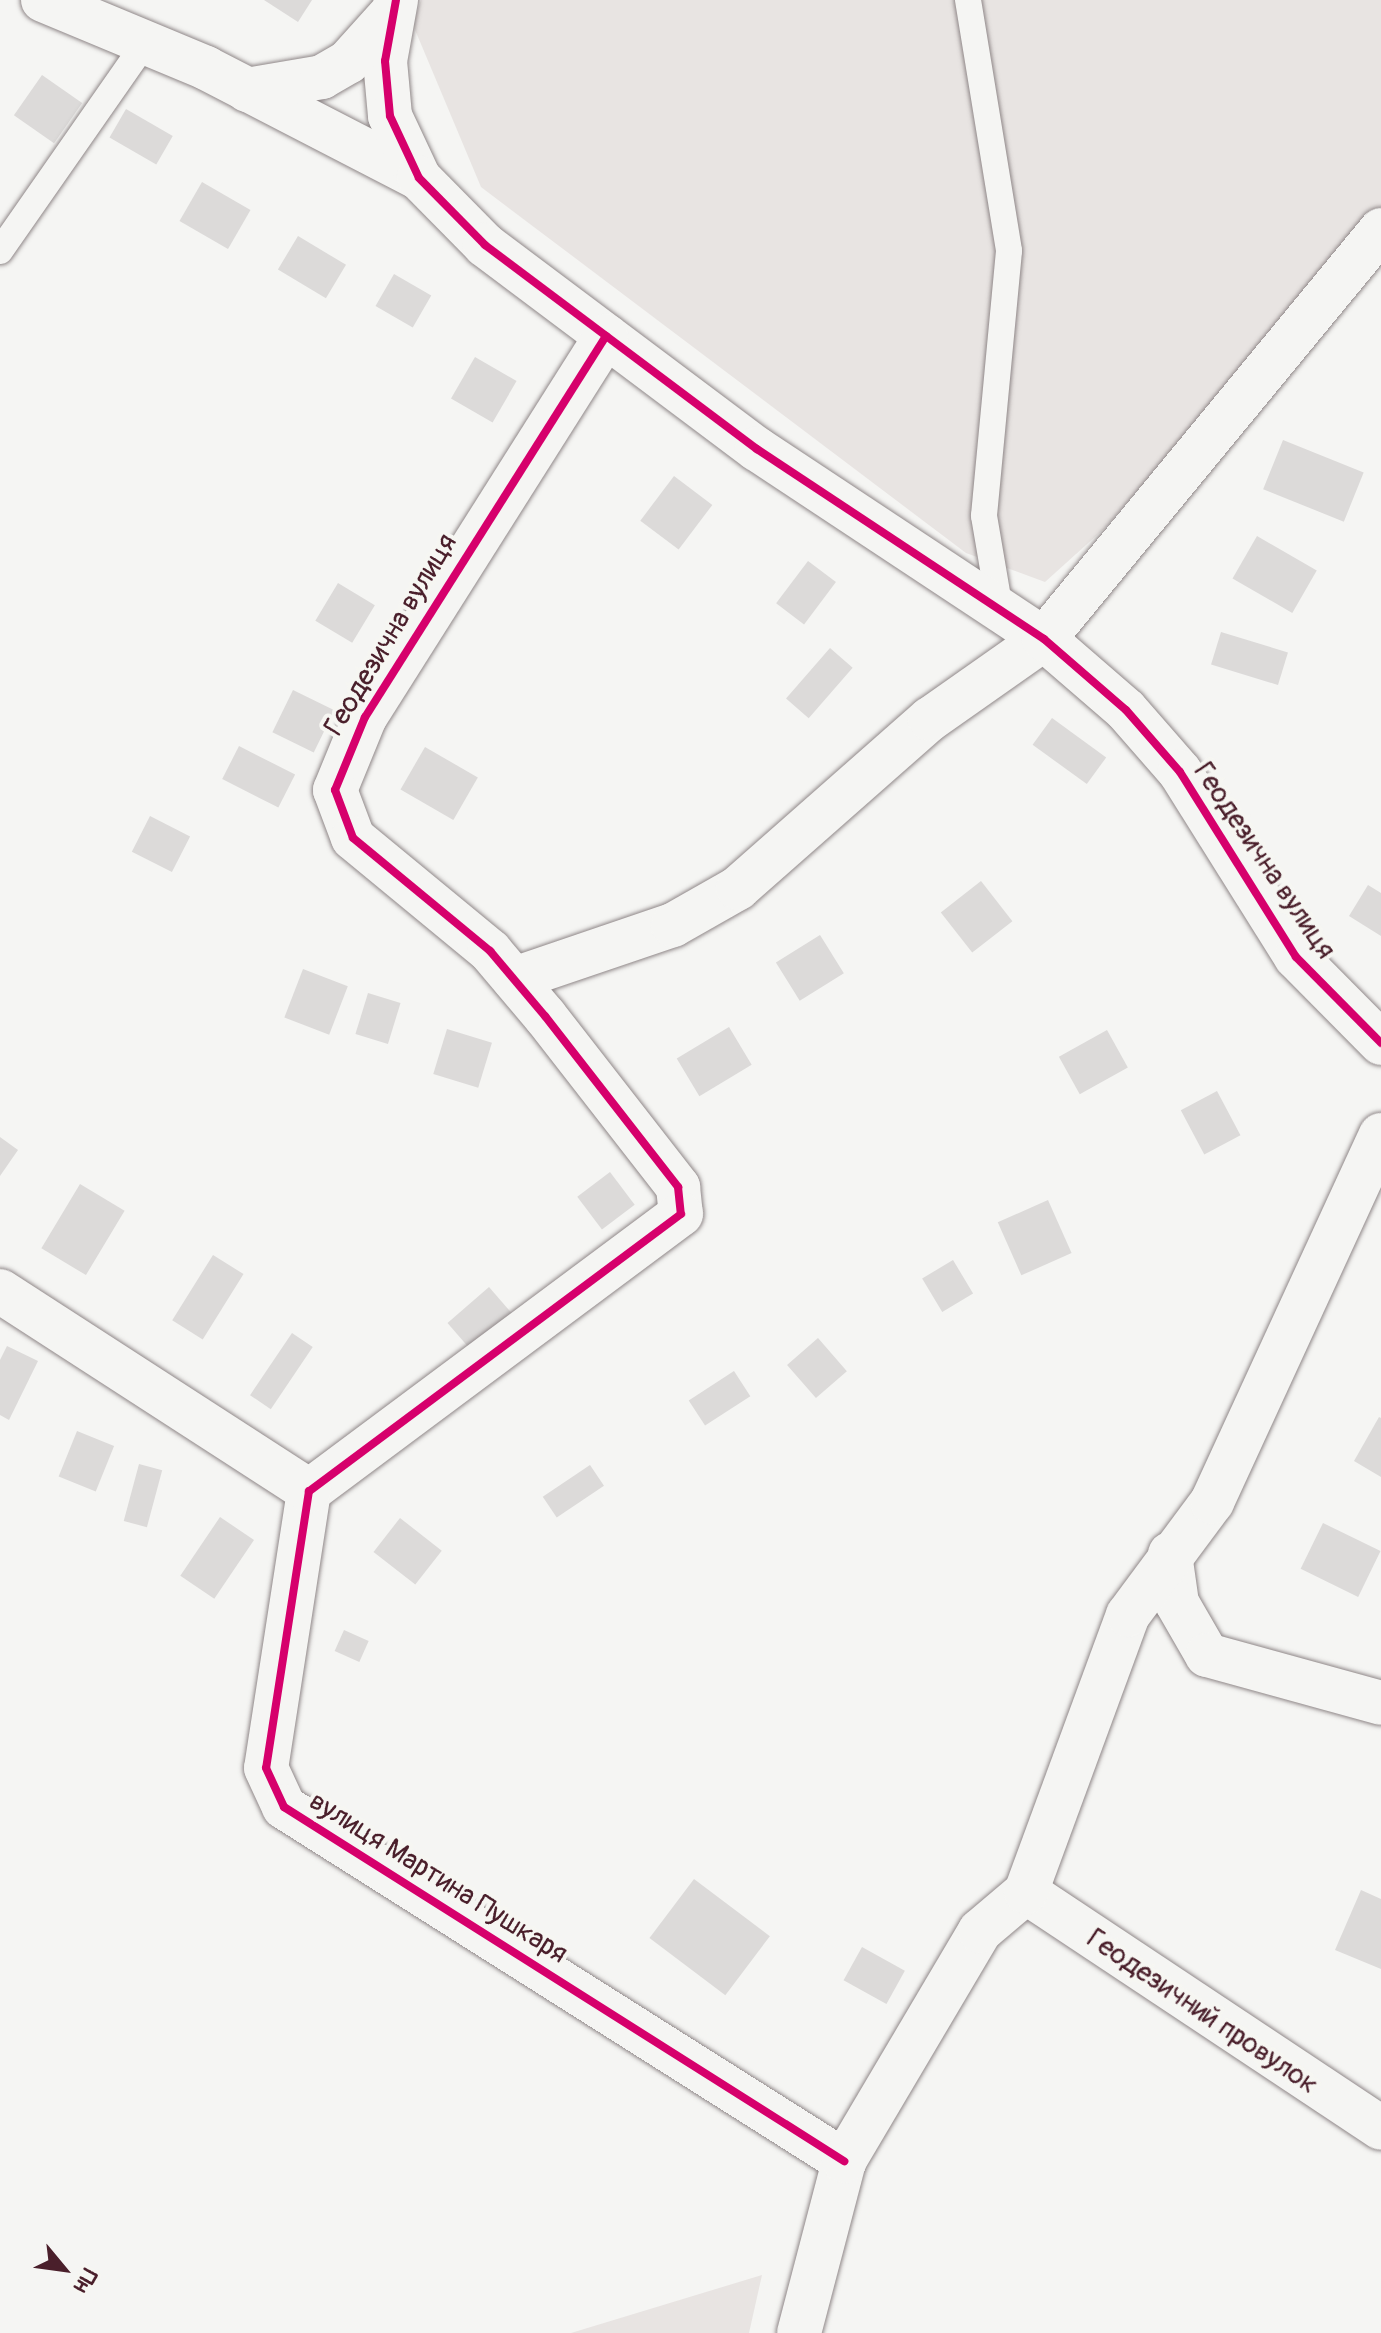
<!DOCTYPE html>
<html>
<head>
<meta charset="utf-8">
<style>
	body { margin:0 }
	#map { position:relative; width:1381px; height:2333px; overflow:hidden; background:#f5f5f3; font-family:Pangolin,sans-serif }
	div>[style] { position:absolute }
	.green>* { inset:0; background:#e8e4e2 }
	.building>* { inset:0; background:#dcdad9; transform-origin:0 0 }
	.roads { filter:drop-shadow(0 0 2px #8f8788) drop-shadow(0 0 2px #8f8788) }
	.service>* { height:26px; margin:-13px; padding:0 13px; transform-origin:13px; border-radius:13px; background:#f5f5f3 }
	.minor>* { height:44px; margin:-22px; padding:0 22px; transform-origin:22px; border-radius:22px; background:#f5f5f3 }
	.cycleway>* { height:8px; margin:-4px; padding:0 4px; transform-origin:4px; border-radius:4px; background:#d6006c }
	span { translate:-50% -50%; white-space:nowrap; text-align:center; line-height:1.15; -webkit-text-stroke:8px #f6f6f2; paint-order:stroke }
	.street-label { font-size:28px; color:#4a1f2b }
	.north { position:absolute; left:24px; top:2229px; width:80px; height:80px; -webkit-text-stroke:6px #f6f6f2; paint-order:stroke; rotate:119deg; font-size:22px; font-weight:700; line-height:32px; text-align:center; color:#4a1f2b }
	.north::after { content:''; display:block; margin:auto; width:28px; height:36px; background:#4a1f2b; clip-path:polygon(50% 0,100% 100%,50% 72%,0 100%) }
</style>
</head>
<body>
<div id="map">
	<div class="green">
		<i style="clip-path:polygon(421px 0,1381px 0,1381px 207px,1106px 527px,1045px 582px,966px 553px,481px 187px,413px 25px)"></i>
		<i style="clip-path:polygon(762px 2275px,749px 2333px,571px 2333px)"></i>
	</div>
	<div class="building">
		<i style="clip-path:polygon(264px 0,312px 0,298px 22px)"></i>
		<i style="left:42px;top:75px;width:49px;height:49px;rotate:35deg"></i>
		<i style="left:126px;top:109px;width:54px;height:33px;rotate:30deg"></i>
		<i style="left:202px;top:182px;width:56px;height:45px;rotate:30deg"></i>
		<i style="left:298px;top:236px;width:56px;height:39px;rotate:31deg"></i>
		<i style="left:394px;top:274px;width:43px;height:37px;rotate:30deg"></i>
		<i style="left:475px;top:357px;width:48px;height:48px;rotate:30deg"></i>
		<i style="left:1283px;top:440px;width:87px;height:53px;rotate:22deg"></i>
		<i style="left:674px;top:476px;width:48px;height:56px;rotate:37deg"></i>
		<i style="left:1257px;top:536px;width:69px;height:49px;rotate:30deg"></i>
		<i style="left:808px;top:561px;width:35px;height:53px;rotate:37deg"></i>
		<i style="left:338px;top:583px;width:43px;height:44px;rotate:31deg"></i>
		<i style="left:1221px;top:632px;width:70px;height:34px;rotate:17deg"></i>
		<i style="left:830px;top:648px;width:30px;height:67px;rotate:41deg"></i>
		<i style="left:293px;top:690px;width:46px;height:47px;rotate:26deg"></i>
		<i style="left:1052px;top:718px;width:67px;height:33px;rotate:36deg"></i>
		<i style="left:239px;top:746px;width:63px;height:37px;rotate:27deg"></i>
		<i style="left:425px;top:747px;width:61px;height:49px;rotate:30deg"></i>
		<i style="left:150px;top:816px;width:45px;height:40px;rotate:27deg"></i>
		<i style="left:981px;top:881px;width:51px;height:51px;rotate:52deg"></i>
		<i style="clip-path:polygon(1368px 885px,1381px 893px,1381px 936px,1349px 916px)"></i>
		<i style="left:820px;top:935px;width:45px;height:52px;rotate:58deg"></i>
		<i style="left:303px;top:969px;width:48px;height:52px;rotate:21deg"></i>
		<i style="left:368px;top:993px;width:34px;height:43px;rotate:17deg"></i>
		<i style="left:729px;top:1027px;width:44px;height:61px;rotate:59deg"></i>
		<i style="left:447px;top:1029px;width:47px;height:47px;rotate:17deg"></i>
		<i style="left:1107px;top:1030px;width:43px;height:55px;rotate:61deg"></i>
		<i style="left:1217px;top:1091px;width:50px;height:41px;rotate:62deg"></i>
		<i style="clip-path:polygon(0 1137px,18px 1150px,0 1176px)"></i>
		<i style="left:610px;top:1172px;width:41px;height:41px;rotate:53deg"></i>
		<i style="left:80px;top:1184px;width:52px;height:75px;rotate:31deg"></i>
		<i style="left:1048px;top:1200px;width:58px;height:55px;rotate:66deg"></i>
		<i style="left:213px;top:1255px;width:36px;height:77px;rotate:32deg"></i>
		<i style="left:953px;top:1260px;width:39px;height:36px;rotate:59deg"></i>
		<i style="left:489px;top:1287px;width:37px;height:55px;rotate:49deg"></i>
		<i style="left:292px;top:1333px;width:25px;height:75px;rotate:34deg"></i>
		<i style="left:818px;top:1338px;width:44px;height:41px;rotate:49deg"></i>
		<i style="clip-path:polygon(7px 1346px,38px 1361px,9px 1420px,0 1415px,0 1360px)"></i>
		<i style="left:734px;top:1371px;width:30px;height:54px;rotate:57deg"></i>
		<i style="clip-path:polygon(1379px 1417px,1381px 1418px,1381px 1477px,1354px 1461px)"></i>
		<i style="left:77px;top:1431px;width:40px;height:49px;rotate:22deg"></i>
		<i style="left:139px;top:1464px;width:24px;height:59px;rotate:15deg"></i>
		<i style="left:590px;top:1465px;width:25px;height:57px;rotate:56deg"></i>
		<i style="left:220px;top:1517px;width:41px;height:71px;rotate:34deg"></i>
		<i style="left:400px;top:1518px;width:53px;height:43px;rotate:38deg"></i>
		<i style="left:1323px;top:1523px;width:64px;height:51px;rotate:26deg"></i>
		<i style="left:344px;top:1630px;width:27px;height:23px;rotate:24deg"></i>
		<i style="left:694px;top:1879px;width:95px;height:74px;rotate:37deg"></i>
		<i style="clip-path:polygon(1361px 1890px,1381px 1899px,1381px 1969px,1335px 1950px)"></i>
		<i style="left:862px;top:1947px;width:49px;height:38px;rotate:29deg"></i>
	</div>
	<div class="roads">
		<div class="service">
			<i style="left:968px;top:0;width:254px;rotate:80.7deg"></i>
			<i style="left:1009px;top:251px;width:266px;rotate:95.4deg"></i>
			<i style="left:984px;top:516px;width:95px;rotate:80.3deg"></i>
			<i style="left:0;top:251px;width:254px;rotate:-55.1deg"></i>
		</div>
		<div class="minor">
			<i style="left:43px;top:0;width:177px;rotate:22.6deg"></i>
			<i style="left:206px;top:68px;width:240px;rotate:27.3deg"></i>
			<i style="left:396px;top:0;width:62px;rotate:100.2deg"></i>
			<i style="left:385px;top:61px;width:55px;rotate:84.8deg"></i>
			<i style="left:390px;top:116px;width:68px;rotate:64.9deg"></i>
			<i style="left:419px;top:178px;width:94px;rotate:45.4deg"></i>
			<i style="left:485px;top:245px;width:340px;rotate:36.9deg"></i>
			<i style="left:757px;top:449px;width:344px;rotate:33.5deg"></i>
			<i style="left:1044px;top:639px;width:108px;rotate:40.9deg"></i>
			<i style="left:1126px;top:710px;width:82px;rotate:48.9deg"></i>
			<i style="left:1180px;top:772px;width:218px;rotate:57.9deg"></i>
			<i style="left:1296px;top:957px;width:121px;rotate:45.3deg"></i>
			<i style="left:247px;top:90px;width:76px;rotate:-9.8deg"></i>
			<i style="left:322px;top:77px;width:30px;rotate:-30deg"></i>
			<i style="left:348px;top:62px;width:66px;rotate:-48.1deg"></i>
			<i style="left:606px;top:336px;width:451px;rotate:122.3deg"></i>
			<i style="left:365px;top:717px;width:79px;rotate:112.3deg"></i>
			<i style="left:335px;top:790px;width:51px;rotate:69.4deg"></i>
			<i style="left:353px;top:838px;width:178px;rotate:39.5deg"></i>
			<i style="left:490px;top:951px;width:85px;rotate:49.8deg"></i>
			<i style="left:545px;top:1016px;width:217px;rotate:52.1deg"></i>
			<i style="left:678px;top:1187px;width:27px;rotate:84deg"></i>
			<i style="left:681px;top:1214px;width:464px;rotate:143.3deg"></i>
			<i style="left:309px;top:1491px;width:280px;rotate:98.8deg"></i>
			<i style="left:266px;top:1768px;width:43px;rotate:65.2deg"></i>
			<i style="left:284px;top:1807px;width:663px;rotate:32.3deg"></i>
			<i style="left:514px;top:979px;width:168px;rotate:-18.8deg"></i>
			<i style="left:673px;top:925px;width:75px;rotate:-29.6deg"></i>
			<i style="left:738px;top:888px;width:256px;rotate:-41.4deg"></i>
			<i style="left:930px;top:719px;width:139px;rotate:-35.1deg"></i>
			<i style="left:1044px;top:639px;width:530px;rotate:-50.51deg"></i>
			<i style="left:0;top:1291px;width:368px;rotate:32.9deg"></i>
			<i style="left:1170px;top:1554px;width:49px;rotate:81.9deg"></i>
			<i style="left:1177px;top:1603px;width:60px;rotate:60deg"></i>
			<i style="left:1207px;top:1655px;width:180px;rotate:15.4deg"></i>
			<i style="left:1026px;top:1892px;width:426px;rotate:33.6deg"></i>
			<i style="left:799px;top:2333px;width:178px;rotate:-75.3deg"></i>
			<i style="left:844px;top:2161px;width:267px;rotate:-59.4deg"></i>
			<i style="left:980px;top:1931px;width:60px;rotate:-40.3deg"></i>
			<i style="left:1026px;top:1892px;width:295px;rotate:-69.8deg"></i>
			<i style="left:1128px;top:1615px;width:141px;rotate:-53.4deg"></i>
			<i style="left:1212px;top:1502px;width:404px;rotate:-65.3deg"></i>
		</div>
	</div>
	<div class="cycleway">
		<i style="left:396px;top:0;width:62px;rotate:100.2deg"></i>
		<i style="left:385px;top:61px;width:55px;rotate:84.8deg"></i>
		<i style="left:390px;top:116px;width:68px;rotate:64.9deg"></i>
		<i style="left:419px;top:178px;width:94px;rotate:45.4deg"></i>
		<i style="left:485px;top:245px;width:340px;rotate:36.9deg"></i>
		<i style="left:757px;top:449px;width:344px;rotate:33.5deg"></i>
		<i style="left:1044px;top:639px;width:108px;rotate:40.9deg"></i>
		<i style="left:1126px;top:710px;width:82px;rotate:48.9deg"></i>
		<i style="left:1180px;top:772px;width:218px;rotate:57.9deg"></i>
		<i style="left:1296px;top:957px;width:121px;rotate:45.3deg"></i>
		<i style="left:606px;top:336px;width:451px;rotate:122.3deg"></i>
		<i style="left:365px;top:717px;width:79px;rotate:112.3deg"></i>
		<i style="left:335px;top:790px;width:51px;rotate:69.4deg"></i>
		<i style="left:353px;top:838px;width:178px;rotate:39.5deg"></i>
		<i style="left:490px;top:951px;width:85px;rotate:49.8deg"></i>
		<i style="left:545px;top:1016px;width:217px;rotate:52.1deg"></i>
		<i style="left:678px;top:1187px;width:27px;rotate:84deg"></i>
		<i style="left:681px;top:1214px;width:464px;rotate:143.3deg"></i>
		<i style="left:309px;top:1491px;width:280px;rotate:98.8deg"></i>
		<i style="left:266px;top:1768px;width:43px;rotate:65.2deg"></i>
		<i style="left:284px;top:1807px;width:663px;rotate:32.3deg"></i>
	</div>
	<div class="street-label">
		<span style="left:391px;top:635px;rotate:-59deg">Геодезична вулиця</span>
		<span style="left:1264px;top:861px;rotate:56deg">Геодезична вулиця</span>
		<span style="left:438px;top:1878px;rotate:32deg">вулиця Мартина Пушкаря</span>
		<span style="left:1202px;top:2012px;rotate:34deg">Геодезичний провулок</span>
	</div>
	<div class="north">Пн</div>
</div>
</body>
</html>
